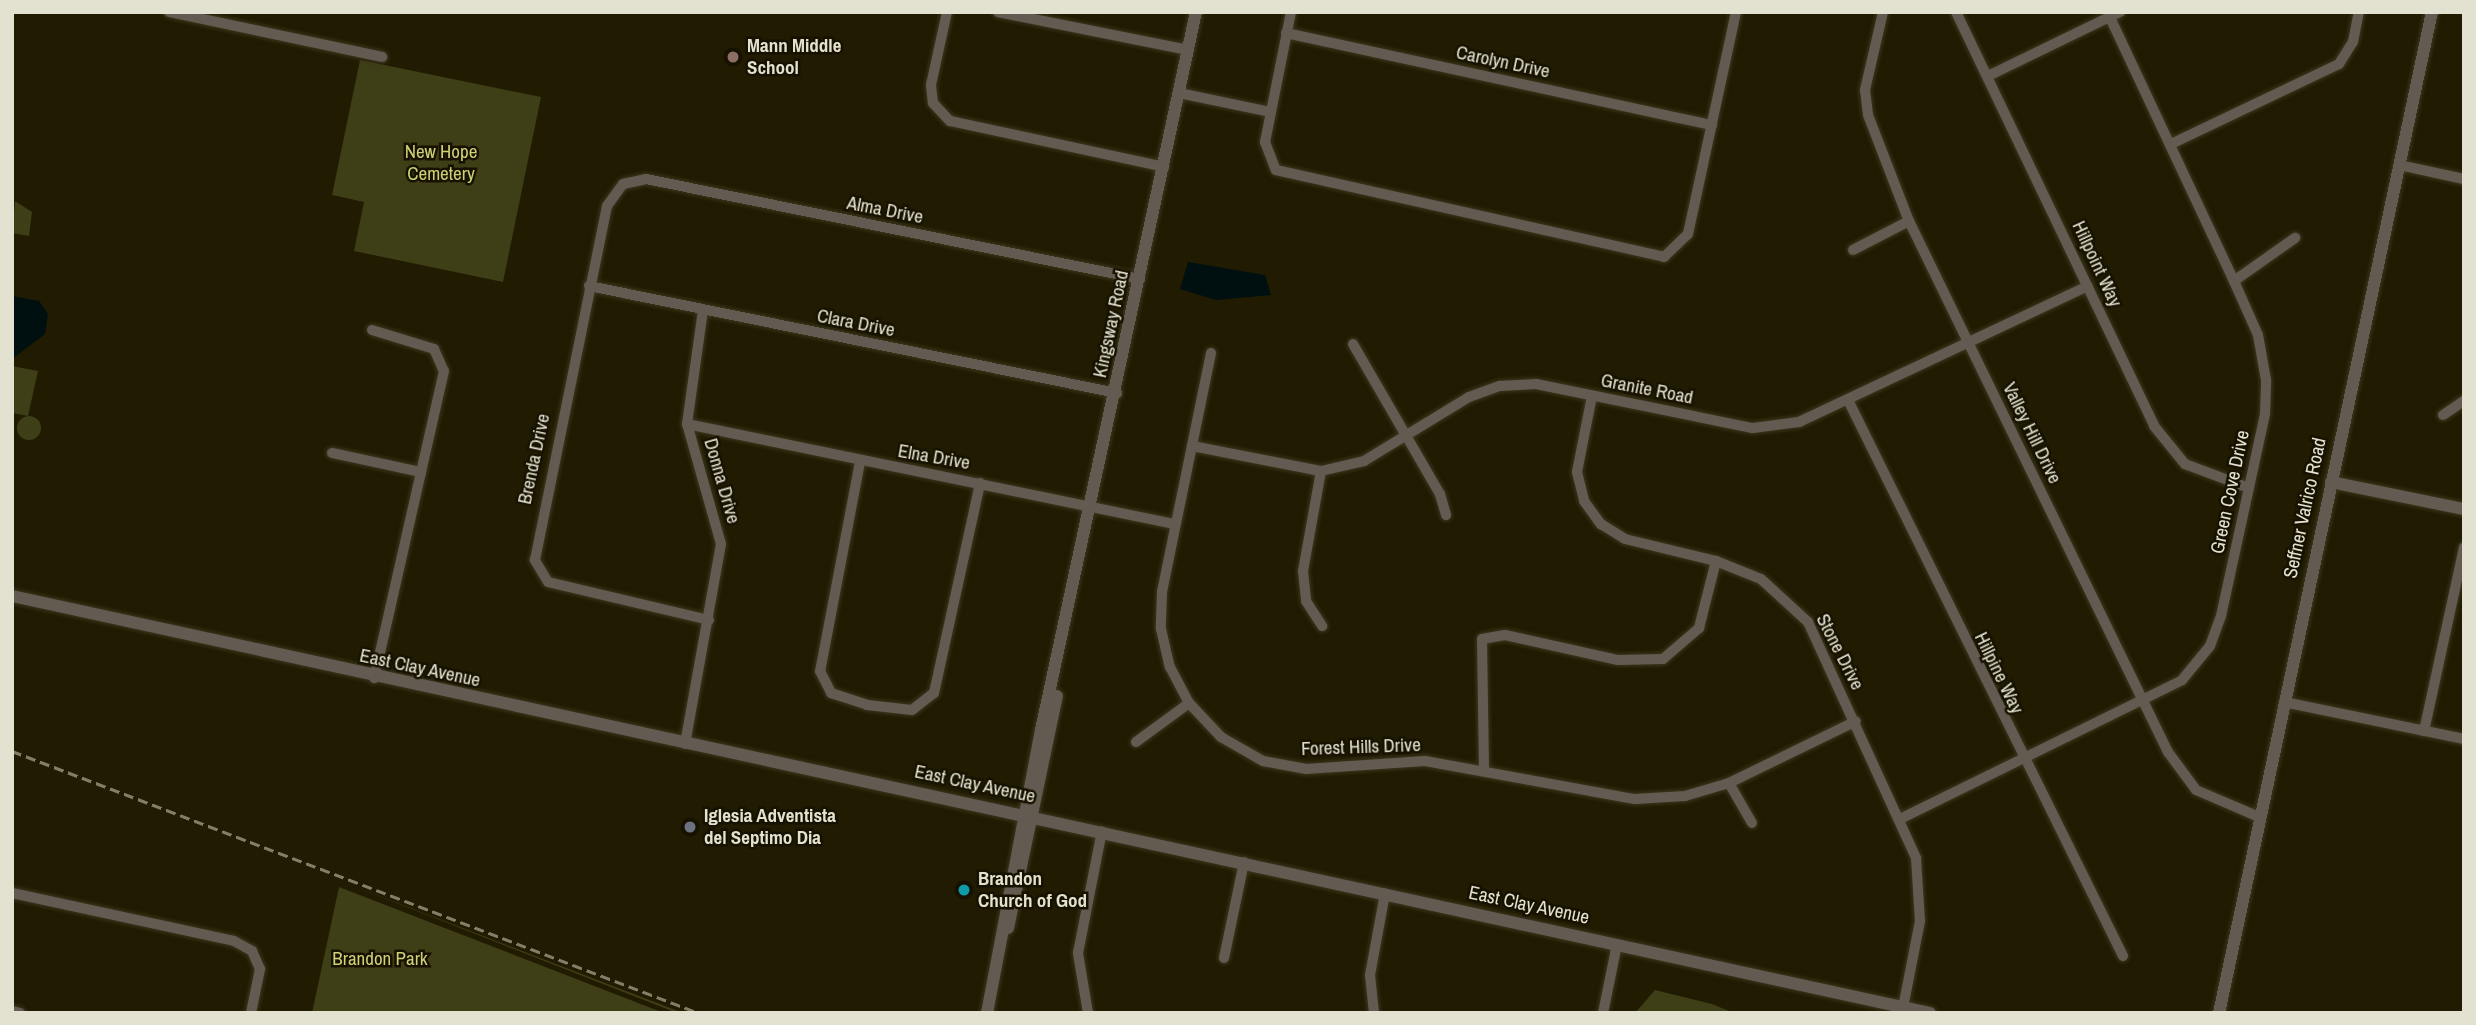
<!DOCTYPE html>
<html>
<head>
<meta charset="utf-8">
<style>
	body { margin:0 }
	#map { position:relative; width:2476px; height:1025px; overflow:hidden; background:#201b01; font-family:"Archivo Narrow",sans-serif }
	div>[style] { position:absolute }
	.green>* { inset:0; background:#3e3f17 }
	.round { border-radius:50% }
	.water>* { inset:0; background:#001011 }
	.roads { filter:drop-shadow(0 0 2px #3b371e) drop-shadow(0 0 2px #3b371e) }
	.minor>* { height:10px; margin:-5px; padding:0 5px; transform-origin:5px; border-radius:5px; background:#635b51 }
	.tertiary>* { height:12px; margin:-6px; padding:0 6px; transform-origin:6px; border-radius:6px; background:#635b51 }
	.rail>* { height:2.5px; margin-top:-1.25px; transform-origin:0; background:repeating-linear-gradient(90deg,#827f69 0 10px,transparent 0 15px) }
	.dots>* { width:19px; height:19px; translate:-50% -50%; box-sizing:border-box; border:4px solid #171200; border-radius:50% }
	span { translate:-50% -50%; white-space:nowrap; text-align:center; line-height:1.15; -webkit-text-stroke:5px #171200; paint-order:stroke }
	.poi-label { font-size:19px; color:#e3e1d0; font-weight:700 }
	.left { translate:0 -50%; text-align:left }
	.street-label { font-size:19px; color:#e3e1d0 }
	.park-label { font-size:19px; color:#ced176 }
	.frame { position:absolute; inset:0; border:14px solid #e3e1d0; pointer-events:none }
</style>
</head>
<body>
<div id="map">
	<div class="green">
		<i style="clip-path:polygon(360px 60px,541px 97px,503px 282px,354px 251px,364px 202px,332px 195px)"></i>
		<i style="clip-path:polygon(15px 201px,32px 212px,29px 236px,12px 233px)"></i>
		<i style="clip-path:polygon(12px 366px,38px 371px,28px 416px,12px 413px)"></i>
		<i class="round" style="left:17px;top:416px;width:24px;height:24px"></i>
		<i style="clip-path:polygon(343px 882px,683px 1013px,677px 1013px)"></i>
		<i style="clip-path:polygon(339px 887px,664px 1013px,312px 1013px)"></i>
		<i style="clip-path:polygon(1655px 990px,1712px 1004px,1734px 1013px,1635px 1013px)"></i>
	</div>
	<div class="water">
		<i style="clip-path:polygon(1188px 262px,1265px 275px,1271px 295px,1216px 300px,1180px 289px)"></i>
		<i style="clip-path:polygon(12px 296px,39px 301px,48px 314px,45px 334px,12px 359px)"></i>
	</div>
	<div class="roads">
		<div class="minor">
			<i style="left:169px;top:12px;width:218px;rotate:11.9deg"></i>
			<i style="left:947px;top:12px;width:75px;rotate:102.4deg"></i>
			<i style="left:931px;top:85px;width:18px;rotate:84deg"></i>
			<i style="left:933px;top:103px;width:25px;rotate:47deg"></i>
			<i style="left:950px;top:121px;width:219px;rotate:12.1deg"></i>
			<i style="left:998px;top:12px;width:194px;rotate:11.3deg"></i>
			<i style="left:1291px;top:12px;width:133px;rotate:101.3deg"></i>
			<i style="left:1265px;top:142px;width:30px;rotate:69deg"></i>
			<i style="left:1276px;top:170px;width:398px;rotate:12.6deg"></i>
			<i style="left:1664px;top:257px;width:33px;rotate:-44deg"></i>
			<i style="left:1688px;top:234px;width:227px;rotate:-77.8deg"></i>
			<i style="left:1883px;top:12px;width:80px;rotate:103deg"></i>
			<i style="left:1865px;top:90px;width:25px;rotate:83deg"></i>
			<i style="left:1868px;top:115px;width:114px;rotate:68.9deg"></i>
			<i style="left:1909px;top:221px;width:591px;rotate:64deg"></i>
			<i style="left:2168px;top:752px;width:47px;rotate:53.6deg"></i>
			<i style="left:2196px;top:790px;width:69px;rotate:23.2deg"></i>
			<i style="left:1956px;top:12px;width:459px;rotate:64.4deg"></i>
			<i style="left:2154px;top:426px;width:49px;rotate:50.8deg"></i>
			<i style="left:2185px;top:464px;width:68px;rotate:20.6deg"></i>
			<i style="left:1286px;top:33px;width:436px;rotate:12.2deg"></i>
			<i style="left:1988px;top:76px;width:147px;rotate:-25.9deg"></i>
			<i style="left:1179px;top:93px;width:94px;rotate:11.7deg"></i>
			<i style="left:2171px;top:144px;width:186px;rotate:-25.5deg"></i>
			<i style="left:2339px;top:64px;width:26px;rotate:-58deg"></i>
			<i style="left:2353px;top:42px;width:31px;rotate:-79deg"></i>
			<i style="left:2399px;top:165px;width:66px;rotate:12.2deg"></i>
			<i style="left:1853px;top:250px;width:63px;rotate:-27.4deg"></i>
			<i style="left:2234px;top:281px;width:75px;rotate:-35.2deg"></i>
			<i style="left:589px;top:286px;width:539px;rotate:11.46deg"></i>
			<i style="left:372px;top:330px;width:65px;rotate:17deg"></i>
			<i style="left:434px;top:349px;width:24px;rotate:66deg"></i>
			<i style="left:444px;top:371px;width:315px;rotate:102.8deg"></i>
			<i style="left:1353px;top:344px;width:173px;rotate:59.9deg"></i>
			<i style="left:1440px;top:494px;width:22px;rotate:74deg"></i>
			<i style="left:1211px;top:353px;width:244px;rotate:101.6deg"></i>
			<i style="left:1162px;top:592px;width:37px;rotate:92deg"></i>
			<i style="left:1161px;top:629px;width:39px;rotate:77deg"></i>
			<i style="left:1170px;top:667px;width:41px;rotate:62.2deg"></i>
			<i style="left:1189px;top:703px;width:47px;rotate:46.7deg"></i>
			<i style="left:1221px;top:737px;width:48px;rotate:29.7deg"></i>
			<i style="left:1263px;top:761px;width:44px;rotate:10.5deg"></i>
			<i style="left:1306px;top:769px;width:119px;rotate:-3.8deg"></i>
			<i style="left:1425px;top:761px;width:213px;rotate:10.3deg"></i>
			<i style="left:1635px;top:799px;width:50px;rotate:-3.4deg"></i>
			<i style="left:1685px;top:796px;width:46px;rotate:-16.5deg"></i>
			<i style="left:1729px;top:783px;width:141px;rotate:-26deg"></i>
			<i style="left:1592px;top:396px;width:77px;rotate:101.2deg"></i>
			<i style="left:1577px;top:472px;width:30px;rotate:76deg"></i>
			<i style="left:1584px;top:501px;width:29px;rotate:54deg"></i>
			<i style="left:1601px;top:524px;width:28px;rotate:32deg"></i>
			<i style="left:1625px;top:539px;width:94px;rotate:13.6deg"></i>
			<i style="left:1716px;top:561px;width:48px;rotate:21.8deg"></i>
			<i style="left:1761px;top:579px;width:64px;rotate:42.5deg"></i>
			<i style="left:1808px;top:622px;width:260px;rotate:65.4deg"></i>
			<i style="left:1916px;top:858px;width:63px;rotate:86.4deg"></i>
			<i style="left:1920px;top:921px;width:94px;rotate:101.1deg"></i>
			<i style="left:1849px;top:402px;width:618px;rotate:63.68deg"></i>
			<i style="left:2443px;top:415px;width:25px;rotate:-34deg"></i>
			<i style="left:687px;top:424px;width:498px;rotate:11.6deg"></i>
			<i style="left:1192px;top:446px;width:131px;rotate:11deg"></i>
			<i style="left:1321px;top:471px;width:44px;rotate:-13.1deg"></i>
			<i style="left:1364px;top:461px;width:123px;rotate:-31.4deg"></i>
			<i style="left:1469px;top:397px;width:33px;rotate:-20deg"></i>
			<i style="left:1500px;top:386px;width:36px;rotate:-3deg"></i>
			<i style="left:1536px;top:384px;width:221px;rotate:11.5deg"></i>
			<i style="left:1753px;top:428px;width:46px;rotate:-7.4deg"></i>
			<i style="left:1799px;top:422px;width:319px;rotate:-25.2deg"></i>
			<i style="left:332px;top:453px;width:91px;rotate:12.1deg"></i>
			<i style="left:860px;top:462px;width:213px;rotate:100.8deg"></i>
			<i style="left:820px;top:671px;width:25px;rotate:63deg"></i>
			<i style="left:831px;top:693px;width:38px;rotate:18deg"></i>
			<i style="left:867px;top:705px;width:45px;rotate:6.3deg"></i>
			<i style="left:912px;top:710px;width:28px;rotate:-38deg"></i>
			<i style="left:934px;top:693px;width:215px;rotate:-77.6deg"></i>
			<i style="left:1321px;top:471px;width:102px;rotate:100.2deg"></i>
			<i style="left:1303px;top:571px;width:30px;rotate:84deg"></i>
			<i style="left:1306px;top:601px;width:30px;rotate:57deg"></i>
			<i style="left:709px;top:620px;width:165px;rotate:-166.7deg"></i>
			<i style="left:548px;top:582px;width:26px;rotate:-121deg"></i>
			<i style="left:535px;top:560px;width:361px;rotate:-78.5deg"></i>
			<i style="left:607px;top:206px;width:27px;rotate:-54deg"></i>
			<i style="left:623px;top:184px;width:24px;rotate:-12deg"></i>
			<i style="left:646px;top:179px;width:504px;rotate:11.44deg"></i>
			<i style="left:2284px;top:702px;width:184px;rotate:11.6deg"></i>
			<i style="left:2424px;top:731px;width:188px;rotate:-77.7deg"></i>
			<i style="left:1136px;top:742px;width:66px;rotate:-36.3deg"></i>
			<i style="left:685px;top:744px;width:203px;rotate:-79.8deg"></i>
			<i style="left:721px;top:544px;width:125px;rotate:-105.8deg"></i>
			<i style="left:687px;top:424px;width:115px;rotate:-82deg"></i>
			<i style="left:1484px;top:768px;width:129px;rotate:-90.9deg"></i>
			<i style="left:1482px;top:639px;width:23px;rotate:-10deg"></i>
			<i style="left:1505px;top:635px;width:116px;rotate:12.5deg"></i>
			<i style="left:1618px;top:660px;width:45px;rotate:-1.3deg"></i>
			<i style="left:1663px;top:659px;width:48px;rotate:-40.7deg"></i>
			<i style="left:1699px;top:628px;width:69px;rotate:-75.8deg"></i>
			<i style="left:1729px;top:783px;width:46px;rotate:60.1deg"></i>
			<i style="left:1900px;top:819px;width:314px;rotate:-26.2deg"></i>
			<i style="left:2182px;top:680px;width:44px;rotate:-50.5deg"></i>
			<i style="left:2210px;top:646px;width:32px;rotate:-70deg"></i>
			<i style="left:2221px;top:616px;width:207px;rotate:-77.7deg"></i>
			<i style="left:2265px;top:414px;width:34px;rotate:-88deg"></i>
			<i style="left:2266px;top:380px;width:46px;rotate:-100.1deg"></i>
			<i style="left:2258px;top:335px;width:59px;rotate:-114deg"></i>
			<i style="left:2234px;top:281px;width:291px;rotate:-115.2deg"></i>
			<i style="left:12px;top:893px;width:227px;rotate:12.2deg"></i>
			<i style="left:234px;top:941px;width:21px;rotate:29deg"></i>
			<i style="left:252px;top:951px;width:20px;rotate:66deg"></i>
			<i style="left:260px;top:969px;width:45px;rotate:101.6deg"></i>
			<i style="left:1224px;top:958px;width:98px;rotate:-78.2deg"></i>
			<i style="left:12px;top:1011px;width:8px;rotate:14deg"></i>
			<i style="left:1088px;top:1013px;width:61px;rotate:-99.5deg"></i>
			<i style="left:1078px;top:953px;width:124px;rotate:-78.9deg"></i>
			<i style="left:1374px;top:1013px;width:38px;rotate:-96deg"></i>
			<i style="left:1370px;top:975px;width:83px;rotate:-79.6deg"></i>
			<i style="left:1603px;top:1013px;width:70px;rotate:-78.5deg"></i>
		</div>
		<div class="tertiary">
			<i style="left:2331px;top:482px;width:136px;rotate:11.5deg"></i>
			<i style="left:12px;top:596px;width:1963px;rotate:12.27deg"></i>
			<i style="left:1008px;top:928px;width:237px;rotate:-78.1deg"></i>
			<i style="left:987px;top:1013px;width:288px;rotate:-79.2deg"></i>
			<i style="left:1041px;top:730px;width:735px;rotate:-77.82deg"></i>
			<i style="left:2219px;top:1013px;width:1023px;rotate:-77.99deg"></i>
		</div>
	</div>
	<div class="rail">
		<i style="left:12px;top:751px;width:735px;rotate:20.88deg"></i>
	</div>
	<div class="dots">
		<i style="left:733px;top:57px;background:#8d6e63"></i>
		<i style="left:690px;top:827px;background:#6b7280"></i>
		<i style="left:964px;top:890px;background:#0f9aa8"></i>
	</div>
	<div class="poi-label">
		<span class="left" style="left:747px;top:57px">Mann Middle<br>School</span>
		<span class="left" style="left:704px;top:827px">Iglesia Adventista<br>del Septimo Dia</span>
		<span class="left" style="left:978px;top:890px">Brandon<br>Church of God</span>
	</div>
	<div class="street-label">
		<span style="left:1503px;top:62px;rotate:12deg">Carolyn Drive</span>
		<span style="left:885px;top:210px;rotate:11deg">Alma Drive</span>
		<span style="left:2097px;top:264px;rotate:65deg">Hillpoint Way</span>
		<span style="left:856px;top:323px;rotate:11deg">Clara Drive</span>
		<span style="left:1111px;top:324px;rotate:-78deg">Kingsway Road</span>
		<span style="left:1647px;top:389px;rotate:11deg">Granite Road</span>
		<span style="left:2032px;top:433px;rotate:64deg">Valley Hill Drive</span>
		<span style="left:934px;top:457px;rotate:10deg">Elna Drive</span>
		<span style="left:534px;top:459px;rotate:-78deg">Brenda Drive</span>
		<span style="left:722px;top:481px;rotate:74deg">Donna Drive</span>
		<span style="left:2230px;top:492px;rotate:-78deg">Green Cove Drive</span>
		<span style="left:2305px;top:508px;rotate:-78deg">Seffner Valrico Road</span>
		<span style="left:1840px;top:652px;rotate:63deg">Stone Drive</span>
		<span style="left:420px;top:668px;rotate:12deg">East Clay Avenue</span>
		<span style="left:1999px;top:673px;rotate:64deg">Hillpine Way</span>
		<span style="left:1361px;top:747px;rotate:-2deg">Forest Hills Drive</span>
		<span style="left:975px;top:784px;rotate:12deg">East Clay Avenue</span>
		<span style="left:1529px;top:905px;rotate:12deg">East Clay Avenue</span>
	</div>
	<div class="park-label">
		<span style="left:441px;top:163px">New Hope<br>Cemetery</span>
		<span style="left:380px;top:959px">Brandon Park</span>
	</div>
	<div class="frame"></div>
</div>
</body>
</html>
